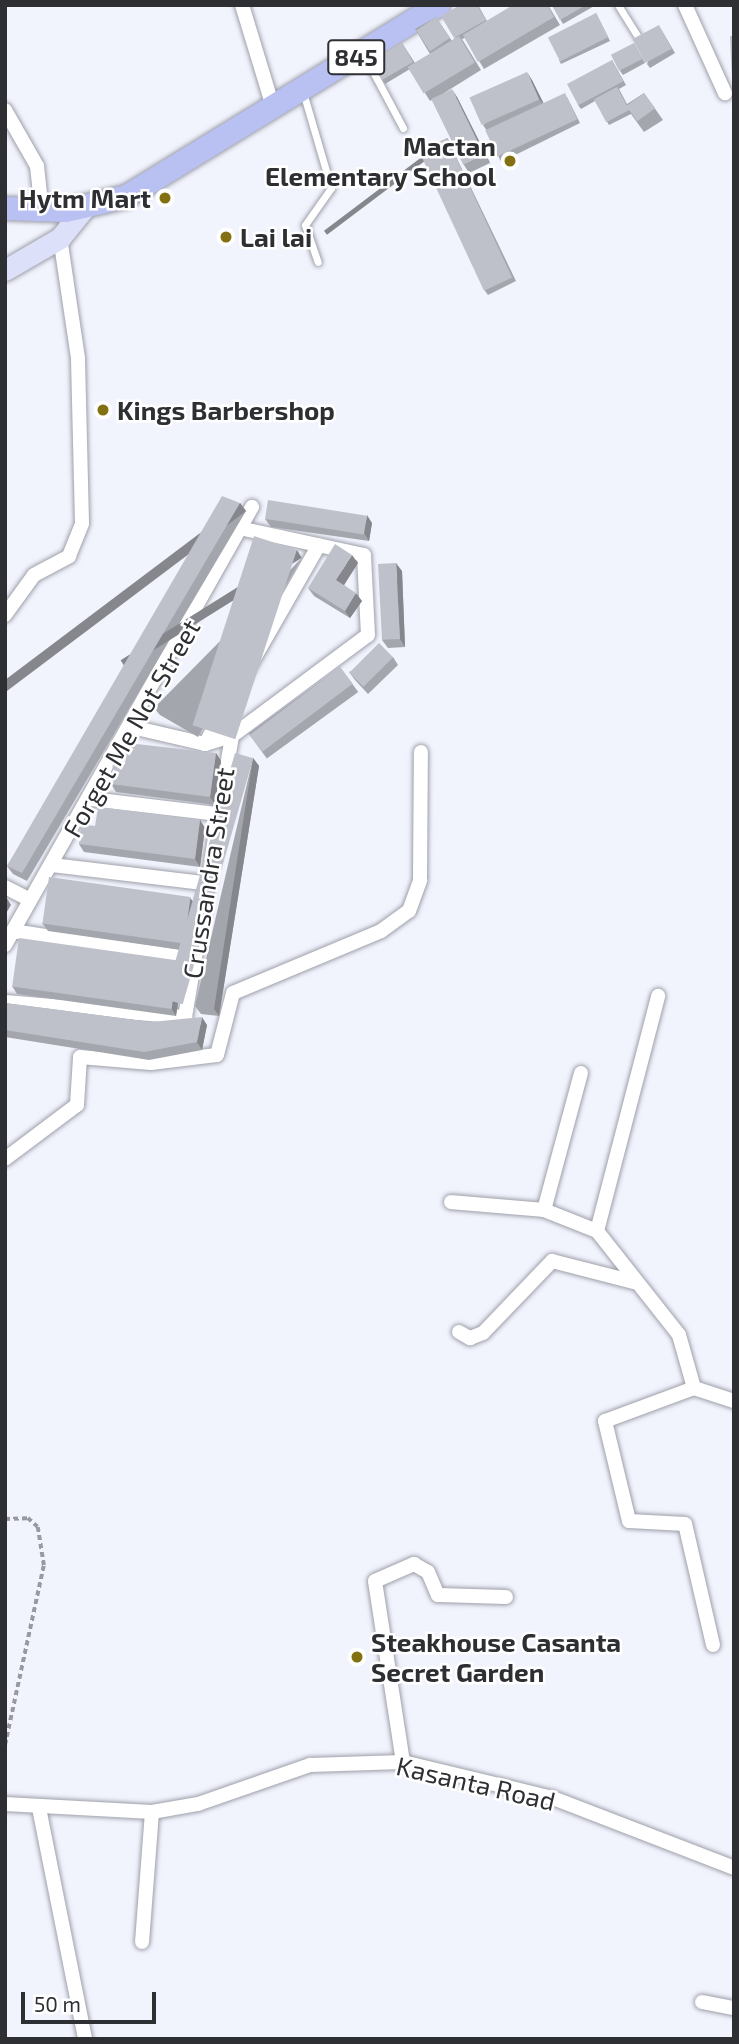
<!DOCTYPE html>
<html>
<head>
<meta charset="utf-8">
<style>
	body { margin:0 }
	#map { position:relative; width:739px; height:2044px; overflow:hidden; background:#f1f3fd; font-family:"Exo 2",sans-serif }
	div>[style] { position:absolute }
	.path>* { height:3.5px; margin-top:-1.75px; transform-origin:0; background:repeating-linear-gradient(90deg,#9899a1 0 5px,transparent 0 8.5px) }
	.roads { filter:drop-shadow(0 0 2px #9ea0a9) drop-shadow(0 0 2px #9ea0a9) }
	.lane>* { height:7px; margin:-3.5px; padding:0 3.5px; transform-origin:3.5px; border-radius:3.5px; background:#fff }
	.street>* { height:14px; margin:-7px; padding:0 7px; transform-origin:7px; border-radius:7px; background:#fff }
	.secondary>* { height:21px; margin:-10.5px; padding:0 10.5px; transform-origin:10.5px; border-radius:10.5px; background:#dce0f8 }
	.primary>* { height:23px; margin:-11.5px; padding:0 11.5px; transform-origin:11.5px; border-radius:11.5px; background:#b9c0f2 }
	.wall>* { inset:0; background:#a4a6ae; transform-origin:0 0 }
	.shaded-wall>* { inset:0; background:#86878d; transform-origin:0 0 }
	.building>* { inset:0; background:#bfc1ca; transform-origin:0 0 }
	.dots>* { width:19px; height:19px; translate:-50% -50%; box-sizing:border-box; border:4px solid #fff; border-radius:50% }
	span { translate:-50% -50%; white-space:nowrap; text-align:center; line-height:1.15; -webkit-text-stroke:5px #fff; paint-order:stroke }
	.shield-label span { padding:2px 5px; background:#fff; border:2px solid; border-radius:5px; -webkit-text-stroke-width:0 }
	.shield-label { font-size:24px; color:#2e2f33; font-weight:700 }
	.poi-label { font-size:26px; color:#2e2f33; font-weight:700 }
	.right { translate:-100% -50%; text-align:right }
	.left { translate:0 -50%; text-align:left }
	.street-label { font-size:26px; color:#2e2f33 }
	.frame { position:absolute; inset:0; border:7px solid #2e2f33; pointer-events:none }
	.scale { position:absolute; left:21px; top:1992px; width:135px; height:32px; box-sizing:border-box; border:4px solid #2e2f33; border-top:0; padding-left:9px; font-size:21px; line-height:24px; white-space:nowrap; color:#2e2f33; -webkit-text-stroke:5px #fff; paint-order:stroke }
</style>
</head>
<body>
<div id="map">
	<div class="path">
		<i style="left:5px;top:1386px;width:2px"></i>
		<i style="left:5px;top:1519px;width:23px;rotate:-2deg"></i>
		<i style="left:28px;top:1518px;width:13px;rotate:42deg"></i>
		<i style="left:38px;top:1527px;width:39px;rotate:81deg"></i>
		<i style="left:44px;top:1566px;width:184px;rotate:102.2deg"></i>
	</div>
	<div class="roads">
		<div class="lane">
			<i style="left:618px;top:5px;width:38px;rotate:58deg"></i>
			<i style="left:363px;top:53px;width:85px;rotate:61.9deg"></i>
			<i style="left:303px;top:92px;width:100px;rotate:73.7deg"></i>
			<i style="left:331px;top:188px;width:45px;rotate:125.1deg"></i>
			<i style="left:305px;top:225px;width:39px;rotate:71deg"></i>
		</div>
		<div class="street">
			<i style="left:242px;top:5px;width:107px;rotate:73.1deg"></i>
			<i style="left:685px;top:5px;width:97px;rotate:65.6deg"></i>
			<i style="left:5px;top:110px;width:64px;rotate:60.3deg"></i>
			<i style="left:37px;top:166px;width:46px;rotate:83.8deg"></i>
			<i style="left:5px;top:615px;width:49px;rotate:-54.1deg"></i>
			<i style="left:34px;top:575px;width:40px;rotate:-28deg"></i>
			<i style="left:69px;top:556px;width:35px;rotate:-68deg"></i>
			<i style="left:82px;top:523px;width:165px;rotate:-91.4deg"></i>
			<i style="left:78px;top:358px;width:121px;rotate:-98.5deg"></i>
			<i style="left:132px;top:727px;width:75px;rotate:13.1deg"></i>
			<i style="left:205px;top:744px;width:28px;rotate:-17deg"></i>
			<i style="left:232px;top:736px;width:169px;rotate:-36.6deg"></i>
			<i style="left:368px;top:635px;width:80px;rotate:-92.9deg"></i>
			<i style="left:364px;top:555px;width:123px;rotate:-167.8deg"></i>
			<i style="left:205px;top:744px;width:229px;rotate:-60.2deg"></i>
			<i style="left:91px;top:799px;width:126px;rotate:6.8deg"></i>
			<i style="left:52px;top:865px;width:152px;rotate:6.8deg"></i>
			<i style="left:5px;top:887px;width:28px;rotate:27deg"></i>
			<i style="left:13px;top:931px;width:182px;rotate:8.8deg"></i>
			<i style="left:5px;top:945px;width:503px;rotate:-60.58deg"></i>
			<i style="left:5px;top:1002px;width:181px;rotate:4.8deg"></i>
			<i style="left:185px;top:1017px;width:285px;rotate:-80.5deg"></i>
			<i style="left:581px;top:1073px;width:142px;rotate:105.1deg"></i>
			<i style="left:544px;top:1210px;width:57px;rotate:21.6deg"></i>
			<i style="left:597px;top:1231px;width:132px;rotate:51.7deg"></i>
			<i style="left:679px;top:1335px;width:55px;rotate:74.2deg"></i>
			<i style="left:5px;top:1159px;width:90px;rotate:-36.9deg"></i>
			<i style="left:77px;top:1105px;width:48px;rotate:-86.4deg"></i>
			<i style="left:80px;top:1057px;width:71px;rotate:4.8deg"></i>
			<i style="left:151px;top:1063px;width:66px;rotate:-6.9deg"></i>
			<i style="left:217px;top:1055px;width:64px;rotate:-75.5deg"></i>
			<i style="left:233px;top:993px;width:160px;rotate:-22.7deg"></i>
			<i style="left:381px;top:931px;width:34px;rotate:-36deg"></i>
			<i style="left:409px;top:911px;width:33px;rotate:-70deg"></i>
			<i style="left:420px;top:880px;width:128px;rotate:-89.6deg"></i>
			<i style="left:451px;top:1202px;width:93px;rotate:4.9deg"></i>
			<i style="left:597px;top:1231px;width:243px;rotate:-75.4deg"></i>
			<i style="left:459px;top:1332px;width:13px;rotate:29deg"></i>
			<i style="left:470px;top:1338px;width:14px;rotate:-21deg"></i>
			<i style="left:483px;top:1333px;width:100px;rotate:-46.2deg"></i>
			<i style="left:552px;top:1261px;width:85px;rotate:14.4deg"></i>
			<i style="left:713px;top:1645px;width:124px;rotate:-103deg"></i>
			<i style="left:685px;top:1524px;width:56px;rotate:-176.9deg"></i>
			<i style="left:629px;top:1521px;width:103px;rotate:-103.5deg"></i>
			<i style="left:605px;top:1421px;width:95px;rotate:-20.3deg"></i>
			<i style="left:694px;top:1388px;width:42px;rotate:18deg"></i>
			<i style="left:403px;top:1762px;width:183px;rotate:-98.8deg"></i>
			<i style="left:375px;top:1581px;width:43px;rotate:-23.6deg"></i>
			<i style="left:414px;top:1564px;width:16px;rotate:30deg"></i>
			<i style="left:428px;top:1572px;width:25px;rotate:67deg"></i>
			<i style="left:438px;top:1595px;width:68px;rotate:1.7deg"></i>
			<i style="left:5px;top:1804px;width:147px;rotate:3.1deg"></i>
			<i style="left:152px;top:1812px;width:47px;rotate:-9.9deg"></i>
			<i style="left:198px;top:1804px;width:119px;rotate:-19.2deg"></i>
			<i style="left:310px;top:1765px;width:93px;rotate:-1.8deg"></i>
			<i style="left:403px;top:1762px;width:154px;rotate:13.5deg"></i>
			<i style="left:553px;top:1798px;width:194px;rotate:21.1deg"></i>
			<i style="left:39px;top:1808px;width:236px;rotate:78.7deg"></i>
			<i style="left:142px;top:1942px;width:130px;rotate:-85.6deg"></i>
			<i style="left:702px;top:2002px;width:33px;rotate:11deg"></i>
		</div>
		<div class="secondary">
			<i style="left:5px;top:270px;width:64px;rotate:-30.2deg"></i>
			<i style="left:60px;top:238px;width:40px;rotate:-51deg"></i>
		</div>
		<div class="primary">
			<i style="left:5px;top:208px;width:60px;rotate:1.9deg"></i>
			<i style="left:65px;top:210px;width:63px;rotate:-12.9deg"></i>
			<i style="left:126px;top:196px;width:366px;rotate:-31.5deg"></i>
		</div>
	</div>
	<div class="wall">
		<i style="clip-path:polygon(478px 5px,487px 21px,548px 5px,560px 25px,484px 69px,465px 38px,462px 39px,481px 70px,444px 93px,457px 97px,490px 163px,469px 173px,464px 165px,432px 100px,430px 101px,410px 69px,385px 84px,371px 62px,402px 43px,415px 63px,430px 54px,415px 29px,436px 17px,452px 41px,454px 39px)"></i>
		<i style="clip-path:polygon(552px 5px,596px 5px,563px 24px)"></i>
		<i style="clip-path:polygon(596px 13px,610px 41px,561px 64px,559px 60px)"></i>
		<i style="clip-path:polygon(661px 29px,675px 53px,650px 68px,647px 64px)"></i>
		<i style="clip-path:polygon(634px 43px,645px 63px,623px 75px,620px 71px)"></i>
		<i style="clip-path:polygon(612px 60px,626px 85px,619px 89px,627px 104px,644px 93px,663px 120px,644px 132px,631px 114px,609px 125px,595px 101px,581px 109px,578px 105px)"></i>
		<i style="clip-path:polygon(532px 80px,543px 104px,567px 97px,580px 123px,501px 162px,487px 131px,483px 125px)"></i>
		<i style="clip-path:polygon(447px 138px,516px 281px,488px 295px,485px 291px)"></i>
		<i style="clip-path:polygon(240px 503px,246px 511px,27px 881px,13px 874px,7px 866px)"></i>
		<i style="clip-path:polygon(265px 519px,372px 523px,369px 541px,271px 527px)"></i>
		<i style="clip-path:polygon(302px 558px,198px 737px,160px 715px,154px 708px)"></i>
		<i style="clip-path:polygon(358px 563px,344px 585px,362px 601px,350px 618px,314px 596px,308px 588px)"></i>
		<i style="clip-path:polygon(402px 571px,405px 647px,388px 648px,382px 640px)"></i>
		<i style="clip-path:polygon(393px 657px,398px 665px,368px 694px,355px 680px,349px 672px)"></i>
		<i style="left:340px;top:667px;width:31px;height:113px;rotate:54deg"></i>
		<i style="clip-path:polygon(216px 753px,221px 761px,215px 805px,116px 792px,111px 784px,125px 764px)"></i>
		<i style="clip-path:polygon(253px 758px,259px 766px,219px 1016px,201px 1014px,195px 1006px)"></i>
		<i style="clip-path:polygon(200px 820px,205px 828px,200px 867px,84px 852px,79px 844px,95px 826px)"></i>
		<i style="clip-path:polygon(190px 898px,196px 905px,189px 951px,48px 931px,42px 923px)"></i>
		<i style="clip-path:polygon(183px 968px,176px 1016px,17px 994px,12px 986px)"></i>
		<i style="clip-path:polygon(5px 1003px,151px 1022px,207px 1025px,202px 1050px,149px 1060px,5px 1037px)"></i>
	</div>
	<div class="shaded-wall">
		<i style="clip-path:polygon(527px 72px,532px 80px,545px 106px,539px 99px)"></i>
		<i style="clip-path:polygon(452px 89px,457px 97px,490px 163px,484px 155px)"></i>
		<i style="left:447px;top:138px;width:5px;height:154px;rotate:53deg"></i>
		<i style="left:240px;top:503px;width:10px;height:429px;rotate:53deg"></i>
		<i style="clip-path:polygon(367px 515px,372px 523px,369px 541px,364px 533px)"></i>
		<i style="left:297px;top:550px;width:9px;height:208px;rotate:58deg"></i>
		<i style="clip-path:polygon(352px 555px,358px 563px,342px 588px,336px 580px)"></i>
		<i style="clip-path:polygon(396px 563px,402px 571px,405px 647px,400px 639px)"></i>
		<i style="clip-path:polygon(356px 593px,362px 601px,350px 618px,345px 611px)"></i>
		<i style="clip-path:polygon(216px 753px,221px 761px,215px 805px,210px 797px)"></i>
		<i style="clip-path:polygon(253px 758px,259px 766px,219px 1016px,214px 1009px)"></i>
		<i style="clip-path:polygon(200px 820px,205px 828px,200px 867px,195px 859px)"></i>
		<i style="clip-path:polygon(6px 897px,11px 905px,5px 915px,5px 898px)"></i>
		<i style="clip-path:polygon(190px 898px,196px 905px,189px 951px,183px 943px)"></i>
		<i style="clip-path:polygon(178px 961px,183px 968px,176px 1016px,171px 1008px)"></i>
		<i style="clip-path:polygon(202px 1017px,207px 1025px,202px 1050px,197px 1042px)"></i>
	</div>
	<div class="building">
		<i style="clip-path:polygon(460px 5px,477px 5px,486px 20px,454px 38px,441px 16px)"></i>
		<i style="clip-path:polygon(513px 5px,547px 5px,554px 17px,478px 62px,463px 35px)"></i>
		<i style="clip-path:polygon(552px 5px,586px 5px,560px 20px)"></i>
		<i style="left:596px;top:13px;width:27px;height:54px;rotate:63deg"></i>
		<i style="left:436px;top:17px;width:25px;height:24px;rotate:56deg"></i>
		<i style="left:659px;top:25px;width:27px;height:30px;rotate:62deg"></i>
		<i style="left:459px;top:36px;width:31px;height:60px;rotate:59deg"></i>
		<i style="clip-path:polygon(730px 36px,734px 36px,734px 123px)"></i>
		<i style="left:402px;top:43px;width:22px;height:36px;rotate:60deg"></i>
		<i style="left:634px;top:43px;width:18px;height:26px;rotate:63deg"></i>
		<i style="left:612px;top:60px;width:24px;height:51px;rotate:62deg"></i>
		<i style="left:527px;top:72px;width:30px;height:63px;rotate:66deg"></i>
		<i style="left:617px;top:87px;width:26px;height:26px;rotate:62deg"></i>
		<i style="left:452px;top:89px;width:73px;height:23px;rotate:64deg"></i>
		<i style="left:565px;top:93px;width:29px;height:88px;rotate:65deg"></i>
		<i style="left:644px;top:93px;width:19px;height:22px;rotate:54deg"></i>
		<i style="left:447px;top:138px;width:154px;height:31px;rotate:65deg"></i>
		<i style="clip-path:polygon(222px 496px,240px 503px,22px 873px,7px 866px)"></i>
		<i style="left:268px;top:500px;width:100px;height:19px;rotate:9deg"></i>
		<i style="left:254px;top:536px;width:45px;height:199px;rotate:18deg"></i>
		<i style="clip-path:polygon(335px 544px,352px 555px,336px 580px,356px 593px,345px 611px,308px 588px)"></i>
		<i style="left:396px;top:563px;width:76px;height:18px;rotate:87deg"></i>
		<i style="left:379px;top:643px;width:20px;height:42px;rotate:45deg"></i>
		<i style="left:340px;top:667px;width:21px;height:113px;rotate:53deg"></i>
		<i style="clip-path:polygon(128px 743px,216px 753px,210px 797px,111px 784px,113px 762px,125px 764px)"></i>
		<i style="left:235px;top:753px;width:19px;height:256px;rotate:16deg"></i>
		<i style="clip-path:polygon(98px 807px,200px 820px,195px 859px,79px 844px,81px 824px,95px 826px)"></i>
		<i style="left:49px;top:877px;width:143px;height:47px;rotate:8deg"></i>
		<i style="left:19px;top:938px;width:161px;height:49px;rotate:8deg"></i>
		<i style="clip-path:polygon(5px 1003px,151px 1022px,202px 1017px,197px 1042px,144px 1052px,5px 1030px)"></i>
	</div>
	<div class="dots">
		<i style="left:510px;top:161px;background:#837010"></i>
		<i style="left:165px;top:198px;background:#837010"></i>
		<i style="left:226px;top:237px;background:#837010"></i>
		<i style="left:103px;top:410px;background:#837010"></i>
		<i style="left:357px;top:1657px;background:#837010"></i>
	</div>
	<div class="shield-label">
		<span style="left:356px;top:57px">845</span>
	</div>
	<div class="poi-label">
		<span class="right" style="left:496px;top:161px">Mactan<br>Elementary School</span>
		<span class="right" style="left:151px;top:198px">Hytm Mart</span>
		<span class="left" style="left:240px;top:237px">Lai lai</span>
		<span class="left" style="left:117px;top:410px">Kings Barbershop</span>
		<span class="left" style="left:371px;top:1657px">Steakhouse Casanta<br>Secret Garden</span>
	</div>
	<div class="street-label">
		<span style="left:131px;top:728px;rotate:-60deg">Forget Me Not Street</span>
		<span style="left:208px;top:873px;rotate:-81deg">Crussandra Street</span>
		<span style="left:476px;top:1783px;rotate:13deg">Kasanta Road</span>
	</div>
	<div class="frame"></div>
	<div class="scale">50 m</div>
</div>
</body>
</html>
